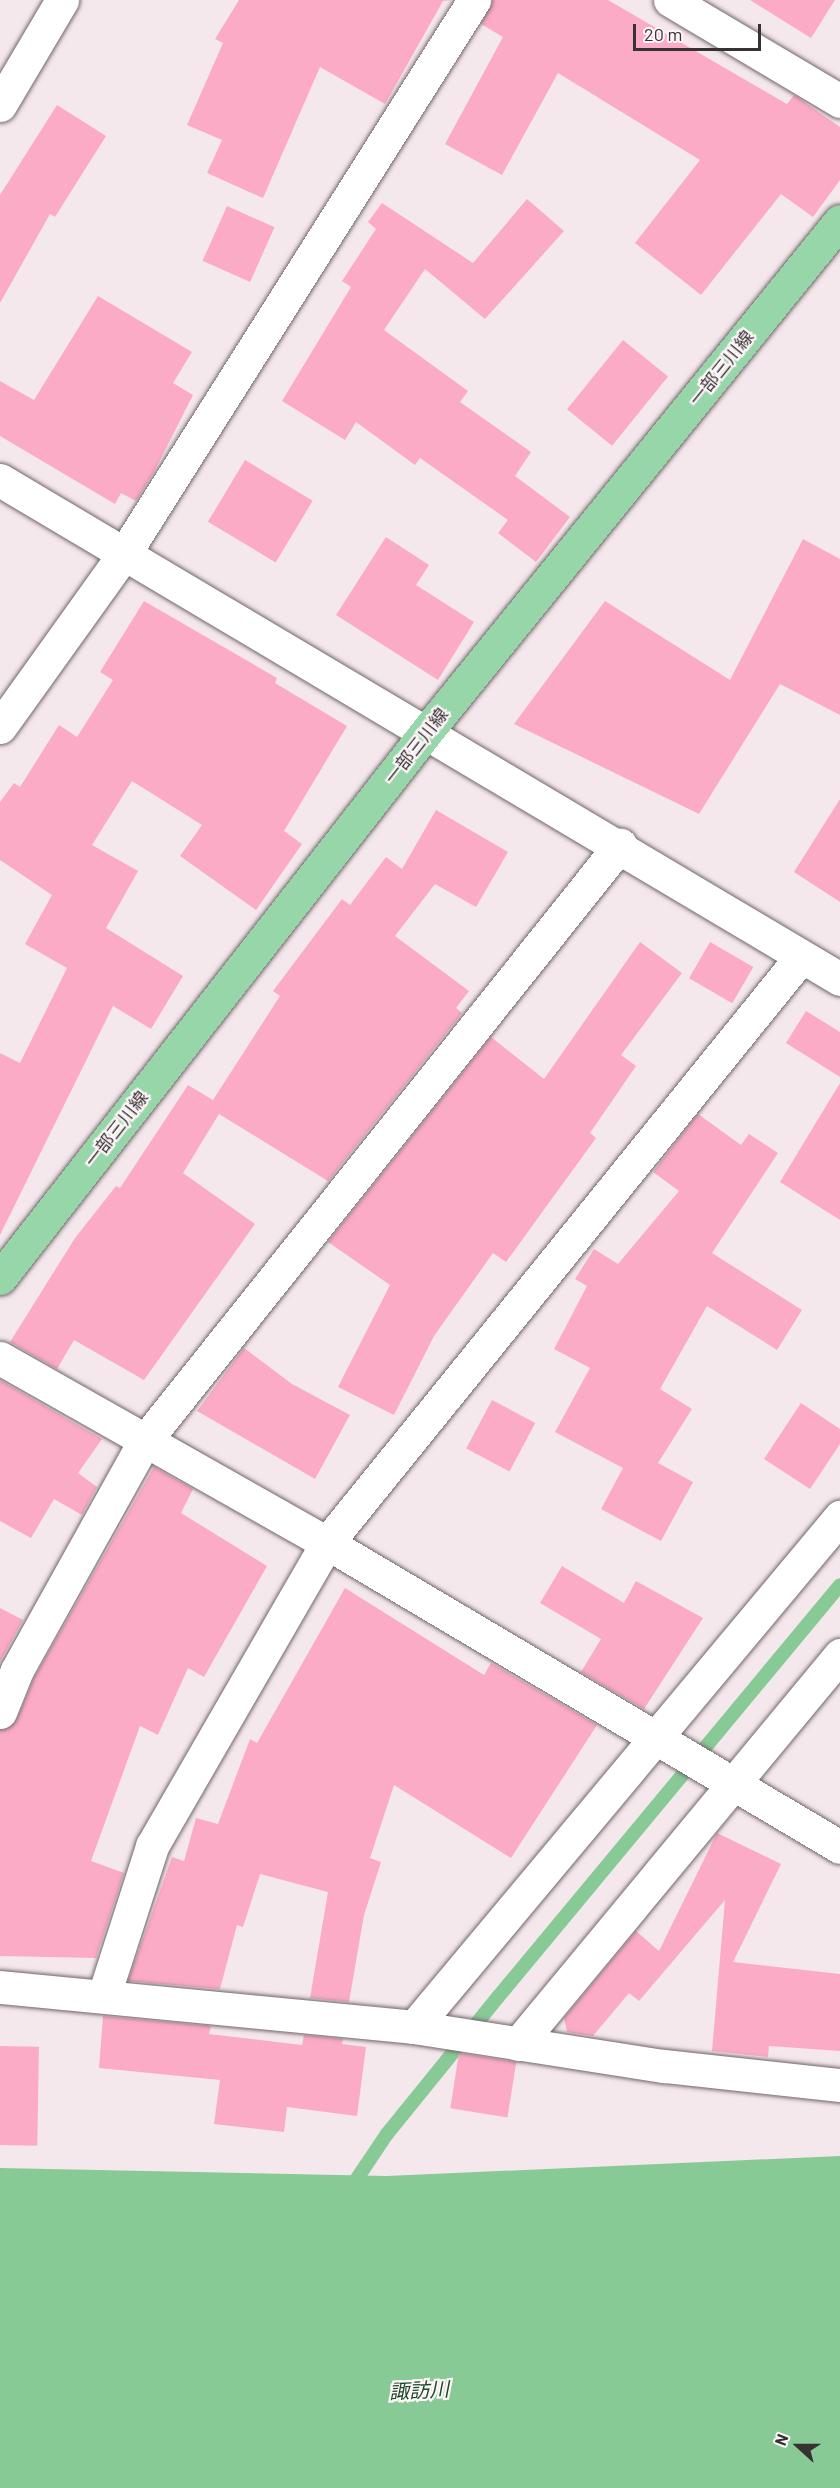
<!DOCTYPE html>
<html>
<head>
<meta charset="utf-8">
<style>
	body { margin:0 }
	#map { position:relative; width:840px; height:2488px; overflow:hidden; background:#f5e8ec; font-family:Barlow,"Noto Sans JP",sans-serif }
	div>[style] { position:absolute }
	.water>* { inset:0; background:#88ca96 }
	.stream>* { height:14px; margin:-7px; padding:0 7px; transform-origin:7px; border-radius:7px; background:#88ca96 }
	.building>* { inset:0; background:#fcabc7; transform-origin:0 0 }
	.roads { filter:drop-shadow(0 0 2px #716669) drop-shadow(0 0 2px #716669) }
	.minor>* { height:33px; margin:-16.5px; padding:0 16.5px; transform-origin:16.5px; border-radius:16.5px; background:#fff }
	.major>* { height:33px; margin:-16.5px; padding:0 16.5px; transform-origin:16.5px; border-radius:16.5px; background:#97d6a9 }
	span { translate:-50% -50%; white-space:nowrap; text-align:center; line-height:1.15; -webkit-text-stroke:4.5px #fff6f9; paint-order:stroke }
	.street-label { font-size:18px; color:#363133 }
	.water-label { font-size:20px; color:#1a4a27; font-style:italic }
	.north { position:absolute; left:768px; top:2416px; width:60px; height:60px; -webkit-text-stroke:4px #fff6f9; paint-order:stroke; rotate:291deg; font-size:16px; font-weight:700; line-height:24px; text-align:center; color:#363133 }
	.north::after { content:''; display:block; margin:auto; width:21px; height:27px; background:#363133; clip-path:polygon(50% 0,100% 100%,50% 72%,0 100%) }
	.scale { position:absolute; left:633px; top:24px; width:128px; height:27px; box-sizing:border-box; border:3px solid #363133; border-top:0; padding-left:8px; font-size:18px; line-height:21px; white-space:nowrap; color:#363133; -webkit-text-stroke:4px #fff6f9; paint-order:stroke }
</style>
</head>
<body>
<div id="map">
	<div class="water">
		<i style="clip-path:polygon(840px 2156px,840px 2488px,0 2488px,0 2168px,387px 2176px)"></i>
	</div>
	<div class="stream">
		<i style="left:350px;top:2189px;width:66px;rotate:-56.1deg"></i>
		<i style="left:387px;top:2134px;width:176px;rotate:-51deg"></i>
		<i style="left:498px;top:1997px;width:535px;rotate:-50.3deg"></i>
	</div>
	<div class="building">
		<i style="clip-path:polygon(239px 0,452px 0,443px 1px,385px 104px,320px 67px,263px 198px,207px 173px,222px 140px,187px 125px,223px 43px,215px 39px)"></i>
		<i style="clip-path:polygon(493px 0,608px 0,787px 104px,794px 95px,840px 127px,840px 180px,813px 217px,781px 194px,701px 295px,635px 243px,700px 160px,558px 73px,502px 175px,445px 144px,503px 37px,481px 24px)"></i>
		<i style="clip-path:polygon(750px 0,835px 0,811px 38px)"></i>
		<i style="clip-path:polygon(57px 105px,106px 136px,55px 217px,50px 214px,0 303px,0 195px)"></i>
		<i style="clip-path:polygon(527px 199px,564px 231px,485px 319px,425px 269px,384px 330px,468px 391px,460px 402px,531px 452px,515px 476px,570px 517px,536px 562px,498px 533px,508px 520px,420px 458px,415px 465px,356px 422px,345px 440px,282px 401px,351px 287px,342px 281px,376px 229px,368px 222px,382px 203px,473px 263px)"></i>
		<i style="left:227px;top:206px;width:52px;height:60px;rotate:24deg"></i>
		<i style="clip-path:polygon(98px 296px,192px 352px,173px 383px,193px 395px,155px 470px,136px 501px,121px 493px,115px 504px,0 436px,0 381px,34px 400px)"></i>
		<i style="left:623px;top:340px;width:58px;height:89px;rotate:39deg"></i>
		<i style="left:245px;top:460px;width:79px;height:72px;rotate:31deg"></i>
		<i style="clip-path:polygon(386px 537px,429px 565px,416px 585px,474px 622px,438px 680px,336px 615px)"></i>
		<i style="clip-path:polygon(803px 539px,840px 559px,840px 715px,780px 684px,699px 814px,514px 724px,605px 601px,730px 680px)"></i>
		<i style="clip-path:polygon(144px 601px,277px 678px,275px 683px,347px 726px,284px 831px,302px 844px,256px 910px,180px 856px,202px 825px,132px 781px,92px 845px,138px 871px,106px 928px,183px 976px,151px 1029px,113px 1006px,0 1235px,0 1053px,20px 1063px,67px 968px,25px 944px,52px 895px,0 860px,0 802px,14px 783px,20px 787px,59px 725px,77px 737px,113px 680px,100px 672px)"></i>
		<i style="clip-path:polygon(840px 799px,840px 902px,794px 872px)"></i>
		<i style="clip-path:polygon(436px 810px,508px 852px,476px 907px,435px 884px,395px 936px,469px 991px,456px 1008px,462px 1013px,328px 1181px,219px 1114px,183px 1173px,255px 1224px,144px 1380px,74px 1340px,57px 1369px,10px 1342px,75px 1238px,116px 1186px,120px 1188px,188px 1085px,213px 1100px,280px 996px,273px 991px,342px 899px,350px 905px,386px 857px,402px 869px)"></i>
		<i style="clip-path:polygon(640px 942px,682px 973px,621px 1055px,636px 1066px,590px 1133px,596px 1138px,506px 1262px,493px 1253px,434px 1336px,394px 1415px,338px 1387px,390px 1285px,328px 1242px,491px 1037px,544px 1079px)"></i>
		<i style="left:710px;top:942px;width:50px;height:42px;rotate:30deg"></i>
		<i style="clip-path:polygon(806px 1011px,840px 1032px,840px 1077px,786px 1043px)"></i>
		<i style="clip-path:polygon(840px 1083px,840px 1220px,780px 1182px)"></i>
		<i style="clip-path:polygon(698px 1114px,741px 1145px,749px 1134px,778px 1153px,712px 1253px,802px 1310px,777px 1350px,707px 1306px,660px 1389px,692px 1409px,658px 1463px,693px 1482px,661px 1541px,601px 1509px,623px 1468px,555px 1432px,590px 1368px,554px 1349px,587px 1286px,575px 1279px,594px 1249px,618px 1264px,679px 1191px,653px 1172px)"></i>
		<i style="clip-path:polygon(244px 1348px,292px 1384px,350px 1415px,315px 1479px,197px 1411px)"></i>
		<i style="clip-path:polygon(0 1380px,102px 1439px,78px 1473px,97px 1487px,82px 1515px,54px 1499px,31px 1538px,0 1521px)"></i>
		<i style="left:492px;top:1400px;width:49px;height:55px;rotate:28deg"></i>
		<i style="clip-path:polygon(801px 1403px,840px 1429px,840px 1444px,810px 1489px,764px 1459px)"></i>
		<i style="clip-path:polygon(154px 1467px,193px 1489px,181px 1513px,267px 1566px,204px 1677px,188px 1668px,158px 1735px,140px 1726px,91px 1861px,124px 1873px,96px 1958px,0 1956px,0 1730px,17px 1719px,34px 1678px)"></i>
		<i style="clip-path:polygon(562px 1566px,624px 1603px,636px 1581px,703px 1618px,644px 1709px,581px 1672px,601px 1639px,540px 1603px)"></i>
		<i style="clip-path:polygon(345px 1588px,484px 1675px,491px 1663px,597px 1725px,511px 1858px,394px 1785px,370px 1858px,381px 1862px,364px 1915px,349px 2002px,310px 1998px,328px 1892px,260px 1874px,243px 1927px,237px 1925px,220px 1989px,128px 1981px,172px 1857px,184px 1861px,196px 1818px,218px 1824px,250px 1739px,257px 1743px)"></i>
		<i style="clip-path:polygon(0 1608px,23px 1620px,0 1662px)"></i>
		<i style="clip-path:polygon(717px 1833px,781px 1864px,733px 1962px,840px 1974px,840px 2051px,769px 2046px,768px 2057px,712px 2051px,725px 1900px,639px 2001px,629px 1993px,593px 2036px,567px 2032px,564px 2018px,636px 1931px,659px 1951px)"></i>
		<i style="clip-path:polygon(103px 2016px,211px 2026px,209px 2034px,302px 2045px,304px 2035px,343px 2039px,342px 2044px,366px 2047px,357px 2116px,287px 2107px,284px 2132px,214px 2124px,220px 2080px,99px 2068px)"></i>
		<i style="left:0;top:2046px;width:39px;height:99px;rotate:1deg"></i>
		<i style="left:459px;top:2053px;width:58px;height:56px;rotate:9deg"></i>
	</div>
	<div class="roads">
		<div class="minor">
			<i style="left:670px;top:0;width:198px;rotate:30.7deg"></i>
			<i style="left:0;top:105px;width:122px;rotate:-59.4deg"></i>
			<i style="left:0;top:480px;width:977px;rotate:30.71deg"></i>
			<i style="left:0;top:727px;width:216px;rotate:-54.4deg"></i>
			<i style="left:126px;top:551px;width:652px;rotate:-57.72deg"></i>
			<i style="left:0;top:1358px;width:376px;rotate:29.5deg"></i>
			<i style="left:327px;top:1543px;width:596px;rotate:30.65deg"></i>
			<i style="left:0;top:1712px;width:45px;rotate:-68deg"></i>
			<i style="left:17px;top:1670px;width:261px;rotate:-60.9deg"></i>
			<i style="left:144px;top:1442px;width:764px;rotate:-51.43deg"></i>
			<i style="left:0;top:1987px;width:416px;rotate:5.5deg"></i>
			<i style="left:414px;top:2027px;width:253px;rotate:8.9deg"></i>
			<i style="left:664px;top:2066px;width:177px;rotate:6.2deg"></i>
			<i style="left:104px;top:1995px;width:157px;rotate:-72.1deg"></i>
			<i style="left:152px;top:1846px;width:350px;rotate:-60deg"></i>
			<i style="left:327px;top:1543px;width:754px;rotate:-51.03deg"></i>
			<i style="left:414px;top:2027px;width:665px;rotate:-50.13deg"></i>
			<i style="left:518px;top:2044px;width:505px;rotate:-50.38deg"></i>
		</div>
		<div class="major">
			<i style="left:0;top:1278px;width:694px;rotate:-52.02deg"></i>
			<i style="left:427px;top:731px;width:656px;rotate:-51deg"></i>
		</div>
	</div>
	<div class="street-label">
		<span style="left:721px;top:368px;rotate:-51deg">一部三川線</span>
		<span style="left:416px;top:746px;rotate:-52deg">一部三川線</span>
		<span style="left:116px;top:1129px;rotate:-52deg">一部三川線</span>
	</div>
	<div class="water-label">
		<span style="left:419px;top:2390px;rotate:-3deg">諏訪川</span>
	</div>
	<div class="north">N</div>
	<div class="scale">20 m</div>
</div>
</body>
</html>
